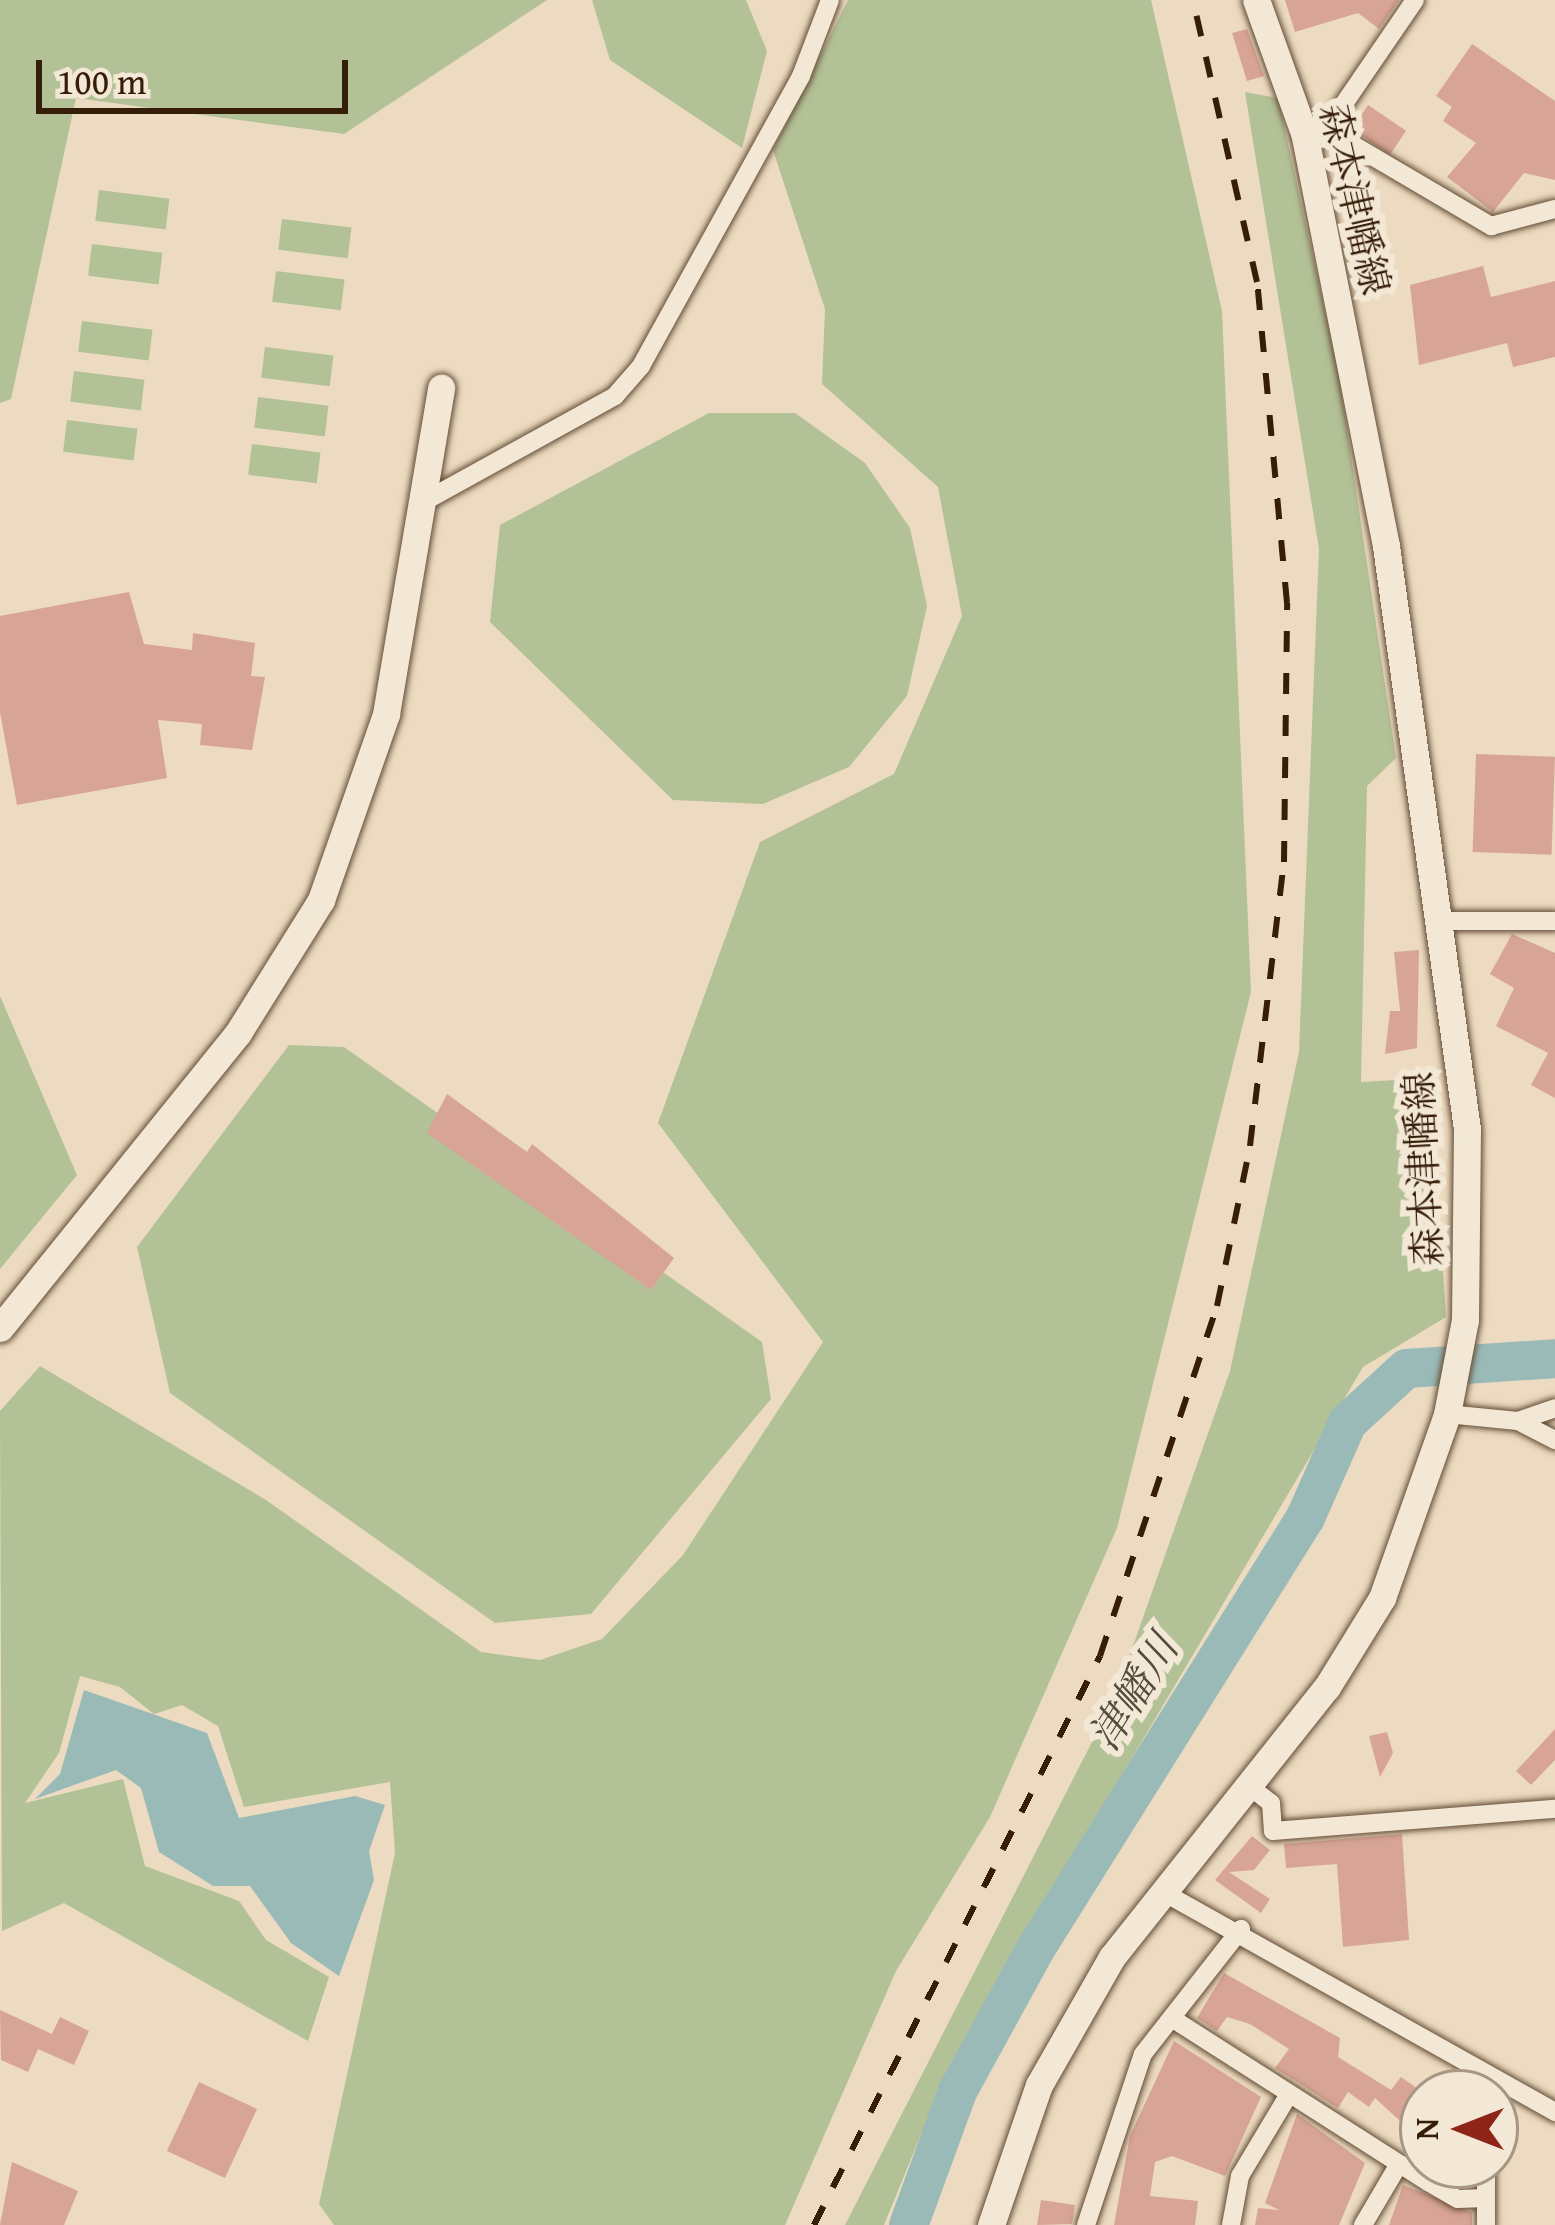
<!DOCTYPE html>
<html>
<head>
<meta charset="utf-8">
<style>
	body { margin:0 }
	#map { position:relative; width:1555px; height:2225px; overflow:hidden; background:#ecdbc0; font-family:"Gentium Book Plus","Noto Serif JP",serif }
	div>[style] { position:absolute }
	.green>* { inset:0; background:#b3c196; transform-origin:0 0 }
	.water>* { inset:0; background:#9abab8 }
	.river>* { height:39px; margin:-19.5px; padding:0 19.5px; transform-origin:19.5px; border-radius:19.5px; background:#9abab8 }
	.building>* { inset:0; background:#d8a495; transform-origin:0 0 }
	.roads { filter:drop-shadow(0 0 3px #644c35) drop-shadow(0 0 3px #644c35) }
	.street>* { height:18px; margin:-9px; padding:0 9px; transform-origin:9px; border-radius:9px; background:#f3e8d6 }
	.secondary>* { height:27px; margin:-13.5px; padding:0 13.5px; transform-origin:13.5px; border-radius:13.5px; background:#f3e8d6 }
	.rail>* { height:6px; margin-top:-3px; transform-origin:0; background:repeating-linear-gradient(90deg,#361d07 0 21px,transparent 0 42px) }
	span { translate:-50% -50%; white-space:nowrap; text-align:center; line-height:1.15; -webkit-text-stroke:12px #f3e8d6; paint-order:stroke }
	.street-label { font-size:39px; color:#361d07 }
	.water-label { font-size:42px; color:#544c3c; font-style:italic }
	.north { position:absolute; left:1399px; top:2069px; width:120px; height:120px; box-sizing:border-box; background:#f3e8d6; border:3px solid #a79783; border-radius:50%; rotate:270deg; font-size:33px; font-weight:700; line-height:48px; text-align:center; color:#361d07 }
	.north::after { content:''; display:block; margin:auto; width:42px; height:54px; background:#8f2418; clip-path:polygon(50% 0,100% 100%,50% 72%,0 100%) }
	.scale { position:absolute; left:36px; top:60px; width:312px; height:54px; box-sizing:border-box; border:6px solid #361d07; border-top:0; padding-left:15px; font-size:36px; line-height:42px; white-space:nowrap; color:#361d07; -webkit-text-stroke:9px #f3e8d6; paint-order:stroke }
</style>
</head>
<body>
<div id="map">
	<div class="green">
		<i style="clip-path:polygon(0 0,547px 0,344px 134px,76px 98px,11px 399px,0 403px)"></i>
		<i style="clip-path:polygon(592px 0,746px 0,767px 51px,742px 148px,610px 60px)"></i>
		<i style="clip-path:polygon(848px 0,1151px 0,1222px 311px,1251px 992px,1117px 1528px,990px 1817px,896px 1971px,785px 2225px,334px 2225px,319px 2204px,395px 1853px,390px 1782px,244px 1807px,218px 1726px,182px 1705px,154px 1714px,120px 1687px,80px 1676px,59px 1753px,25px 1803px,123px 1779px,145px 1866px,239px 1901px,266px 1940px,329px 1977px,308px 2041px,64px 1903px,2px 1931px,0 1411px,40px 1366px,266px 1500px,481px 1652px,540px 1660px,602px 1639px,683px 1555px,823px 1342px,658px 1123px,760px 842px,894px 774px,962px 616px,938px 487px,822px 384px,825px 309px,773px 150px)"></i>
		<i style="clip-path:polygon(1245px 92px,1278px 98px,1339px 376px,1396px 758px,1367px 786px,1361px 1082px,1430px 1078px,1446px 1317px,1363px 1367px,1070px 1863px,922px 2132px,884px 2225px,845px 2225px,1115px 1697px,1230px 1371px,1299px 1052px,1319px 549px)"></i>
		<i style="left:99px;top:190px;width:71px;height:31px;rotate:7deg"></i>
		<i style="left:282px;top:219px;width:70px;height:31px;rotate:7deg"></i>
		<i style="left:92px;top:244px;width:71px;height:32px;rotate:7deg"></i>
		<i style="left:276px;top:271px;width:69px;height:31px;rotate:7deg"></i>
		<i style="left:82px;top:321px;width:71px;height:31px;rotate:7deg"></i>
		<i style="left:265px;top:347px;width:69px;height:31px;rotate:7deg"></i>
		<i style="left:74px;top:371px;width:71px;height:31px;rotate:7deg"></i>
		<i style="left:258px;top:397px;width:71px;height:31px;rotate:7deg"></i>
		<i style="clip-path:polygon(709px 413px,795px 413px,865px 463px,910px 528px,927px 606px,907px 696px,849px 767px,763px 804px,673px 800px,490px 622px,500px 525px)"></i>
		<i style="left:67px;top:420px;width:71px;height:32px;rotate:7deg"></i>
		<i style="left:252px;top:444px;width:69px;height:31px;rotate:7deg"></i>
		<i style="clip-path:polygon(0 996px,77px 1175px,0 1269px)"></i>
		<i style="clip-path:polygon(289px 1045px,344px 1047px,762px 1342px,771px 1399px,591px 1614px,495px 1623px,170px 1393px,137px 1247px)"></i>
	</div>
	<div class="water">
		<i style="clip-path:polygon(84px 1690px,207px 1733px,239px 1818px,355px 1796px,385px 1805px,369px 1851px,374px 1880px,339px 1976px,291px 1943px,250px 1886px,213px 1886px,159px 1852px,141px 1788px,116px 1770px,35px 1799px,60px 1774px)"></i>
	</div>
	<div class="river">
		<i style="left:908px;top:2225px;width:143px;rotate:-69.9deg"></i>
		<i style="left:957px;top:2091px;width:164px;rotate:-61.3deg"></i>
		<i style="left:1036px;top:1947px;width:507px;rotate:-57.97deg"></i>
		<i style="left:1305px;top:1517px;width:104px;rotate:-66.1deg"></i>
		<i style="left:1347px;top:1422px;width:80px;rotate:-42.5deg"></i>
		<i style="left:1406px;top:1368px;width:149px;rotate:-3.8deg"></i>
	</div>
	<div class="building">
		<i style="clip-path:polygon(1285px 0,1399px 0,1379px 29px,1358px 13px,1295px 32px)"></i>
		<i style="clip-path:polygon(1247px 29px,1264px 76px,1247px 81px,1232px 33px)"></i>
		<i style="clip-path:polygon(1472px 44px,1555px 101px,1555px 180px,1524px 173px,1493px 212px,1447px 177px,1476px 143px,1443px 121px,1452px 107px,1436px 96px)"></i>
		<i style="left:1368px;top:105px;width:46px;height:29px;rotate:34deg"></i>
		<i style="clip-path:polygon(1483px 266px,1491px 297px,1555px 281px,1555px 357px,1513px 367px,1507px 343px,1419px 365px,1410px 285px)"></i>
		<i style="clip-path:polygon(129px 592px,144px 644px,192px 650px,193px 633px,255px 643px,251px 676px,265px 677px,252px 750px,200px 745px,202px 724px,158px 720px,167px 778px,17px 805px,0 712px,0 616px)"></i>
		<i style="left:1476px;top:754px;width:79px;height:98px;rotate:2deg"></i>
		<i style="clip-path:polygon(1512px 934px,1555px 953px,1555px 1098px,1531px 1085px,1548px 1053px,1496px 1026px,1514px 988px,1490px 974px)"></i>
		<i style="clip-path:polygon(1419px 950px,1417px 1048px,1385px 1054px,1390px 1011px,1400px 1011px,1394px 952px)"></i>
		<i style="clip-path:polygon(447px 1094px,527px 1152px,532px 1144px,674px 1258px,651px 1290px,427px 1133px)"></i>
		<i style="clip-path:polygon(1555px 1729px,1555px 1760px,1531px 1785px,1516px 1771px)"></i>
		<i style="clip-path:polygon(1387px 1732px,1393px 1753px,1380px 1777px,1369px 1736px)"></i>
		<i style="clip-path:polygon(1402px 1834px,1409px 1940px,1343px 1947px,1337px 1864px,1286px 1868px,1284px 1844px)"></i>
		<i style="clip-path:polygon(1252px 1836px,1270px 1850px,1254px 1870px,1229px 1872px,1270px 1899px,1261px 1913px,1215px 1880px)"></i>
		<i style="clip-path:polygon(1224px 1973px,1340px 2038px,1338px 2057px,1391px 2090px,1401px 2077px,1418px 2089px,1412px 2098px,1423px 2092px,1423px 2142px,1375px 2098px,1369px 2107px,1348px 2092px,1338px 2108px,1275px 2068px,1289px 2049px,1250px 2024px,1227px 2017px,1217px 2031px,1197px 2018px)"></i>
		<i style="clip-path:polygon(0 2010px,52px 2034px,60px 2017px,89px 2031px,74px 2065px,38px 2049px,28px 2072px,1px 2060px)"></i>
		<i style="clip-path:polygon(1174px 2041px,1261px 2097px,1225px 2176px,1172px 2156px,1155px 2162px,1150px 2196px,1198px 2201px,1195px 2225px,1114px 2225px,1130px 2136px)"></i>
		<i style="left:199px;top:2082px;width:64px;height:76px;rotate:25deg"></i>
		<i style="clip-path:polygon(1297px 2114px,1365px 2163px,1339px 2225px,1255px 2225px,1258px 2208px,1279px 2210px,1265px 2203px)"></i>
		<i style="clip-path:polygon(12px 2162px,78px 2191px,64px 2225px,0 2225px)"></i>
		<i style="clip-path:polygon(1403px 2185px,1472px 2212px,1472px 2225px,1389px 2225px)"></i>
		<i style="clip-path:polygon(1041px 2200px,1075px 2205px,1072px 2224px,1037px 2225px)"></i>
	</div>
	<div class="roads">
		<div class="street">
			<i style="left:1304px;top:133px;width:34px;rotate:5deg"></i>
			<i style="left:1338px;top:136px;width:178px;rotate:30.5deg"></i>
			<i style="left:1491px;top:226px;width:66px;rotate:-14.9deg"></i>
			<i style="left:1305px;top:133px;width:37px;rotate:-31deg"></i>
			<i style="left:1337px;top:114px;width:138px;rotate:-55.6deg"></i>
			<i style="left:425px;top:501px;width:217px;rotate:-28.9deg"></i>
			<i style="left:615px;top:396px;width:40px;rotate:-49deg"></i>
			<i style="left:641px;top:366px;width:331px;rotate:-61.1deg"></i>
			<i style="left:801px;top:76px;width:81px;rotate:-69.1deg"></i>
			<i style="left:1438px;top:921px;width:117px"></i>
			<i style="left:1447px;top:1414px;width:71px;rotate:5.6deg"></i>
			<i style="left:1518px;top:1421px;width:42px;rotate:27.2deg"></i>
			<i style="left:1518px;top:1421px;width:39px;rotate:-19deg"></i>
			<i style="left:1249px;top:1786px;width:28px;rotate:38deg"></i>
			<i style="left:1271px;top:1803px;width:28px;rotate:86deg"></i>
			<i style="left:1273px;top:1831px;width:283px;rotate:-4.5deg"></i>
			<i style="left:1163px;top:1892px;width:450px;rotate:29.3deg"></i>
			<i style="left:1173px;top:2019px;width:303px;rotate:32.6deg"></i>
			<i style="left:1428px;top:2182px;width:34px;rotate:30deg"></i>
			<i style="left:1458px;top:2199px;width:28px;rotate:-2deg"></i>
			<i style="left:1486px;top:2165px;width:60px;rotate:90deg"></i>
			<i style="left:1086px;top:2225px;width:180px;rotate:-71.6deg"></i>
			<i style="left:1143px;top:2054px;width:159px;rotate:-51.9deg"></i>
			<i style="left:1231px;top:2225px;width:50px;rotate:-79.6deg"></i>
			<i style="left:1240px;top:2176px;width:96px;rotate:-59.1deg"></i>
			<i style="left:1363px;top:2225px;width:71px;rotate:-59.5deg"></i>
		</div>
		<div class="secondary">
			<i style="left:0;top:1328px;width:379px;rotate:-51.1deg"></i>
			<i style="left:238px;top:1033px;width:157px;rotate:-58deg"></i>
			<i style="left:321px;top:900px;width:197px;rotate:-70.7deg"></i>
			<i style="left:386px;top:714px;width:331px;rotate:-80.4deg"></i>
			<i style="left:991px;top:2225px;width:148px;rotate:-71.1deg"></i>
			<i style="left:1039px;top:2085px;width:147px;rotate:-60.3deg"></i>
			<i style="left:1112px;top:1957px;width:345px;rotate:-51.5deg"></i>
			<i style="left:1327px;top:1687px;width:105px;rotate:-58.3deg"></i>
			<i style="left:1382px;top:1598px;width:195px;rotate:-70.5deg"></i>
			<i style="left:1447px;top:1414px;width:96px;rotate:-79.2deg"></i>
			<i style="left:1465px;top:1320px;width:191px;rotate:-89.4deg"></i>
			<i style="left:1467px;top:1129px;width:589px;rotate:-97.91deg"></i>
			<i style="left:1386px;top:546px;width:421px;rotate:-101.2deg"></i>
			<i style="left:1304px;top:133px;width:141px;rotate:-109.8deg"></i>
		</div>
	</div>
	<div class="rail">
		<i style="left:814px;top:2225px;width:637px;rotate:-63.31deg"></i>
		<i style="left:1100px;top:1656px;width:369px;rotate:-71.5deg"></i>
		<i style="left:1217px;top:1306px;width:163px;rotate:-78.3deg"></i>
		<i style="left:1250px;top:1146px;width:286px;rotate:-83.2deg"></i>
		<i style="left:1284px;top:862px;width:259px;rotate:-89.3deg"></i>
		<i style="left:1287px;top:603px;width:322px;rotate:-95.3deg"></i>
		<i style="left:1257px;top:282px;width:289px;rotate:-102.8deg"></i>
	</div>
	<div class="street-label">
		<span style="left:1355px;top:199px;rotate:77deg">森本津幡線</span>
		<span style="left:1423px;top:1169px;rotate:-93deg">森本津幡線</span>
	</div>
	<div class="water-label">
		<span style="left:1133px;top:1692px;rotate:-58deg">津幡川</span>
	</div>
	<div class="north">N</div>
	<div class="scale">100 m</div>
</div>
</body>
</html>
